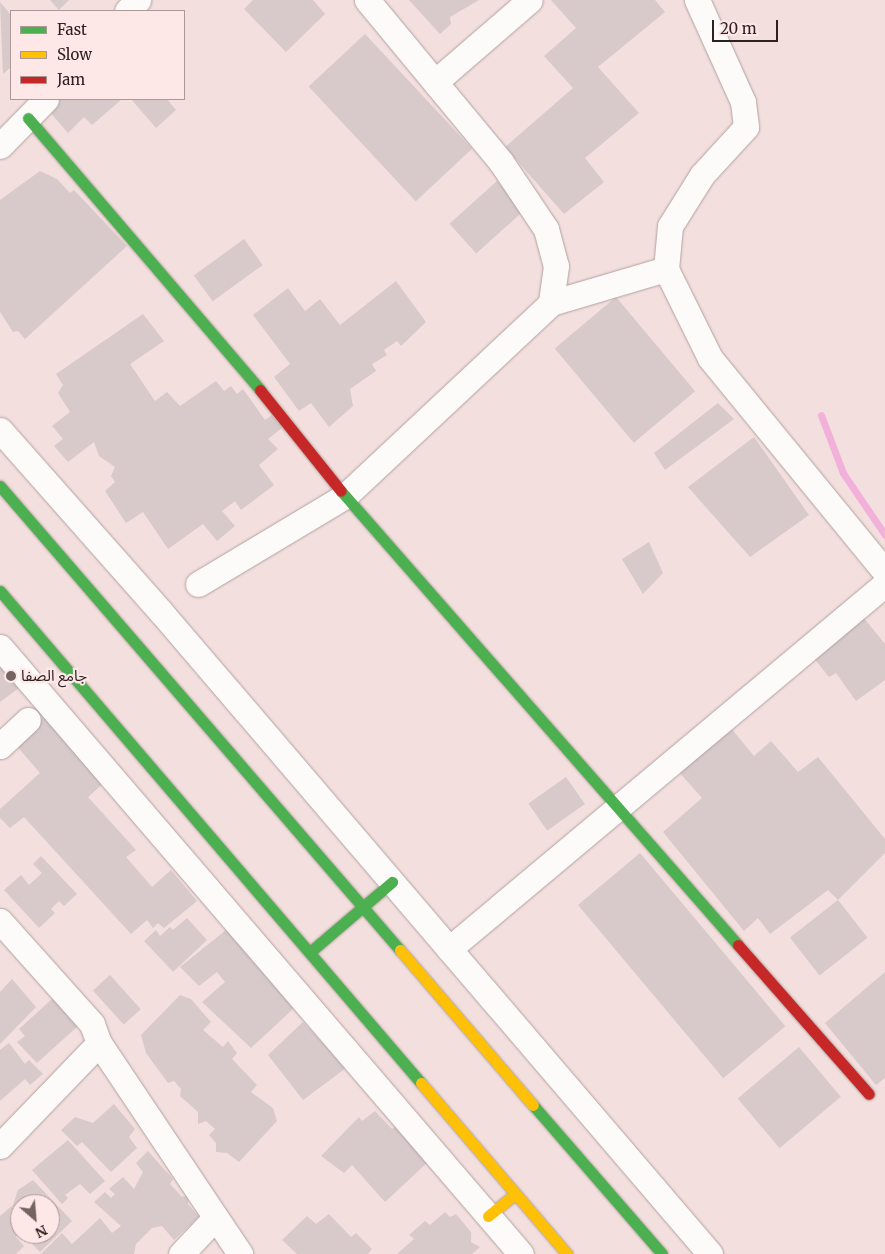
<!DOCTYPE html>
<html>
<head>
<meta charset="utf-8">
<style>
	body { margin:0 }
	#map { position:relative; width:885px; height:1254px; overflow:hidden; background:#f3dfdd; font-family:Merriweather,"Noto Sans Arabic",serif }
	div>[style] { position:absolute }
	.stream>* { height:7px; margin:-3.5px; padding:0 3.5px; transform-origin:3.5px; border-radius:3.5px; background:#f2b1da }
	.building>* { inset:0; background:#d8c9ca; transform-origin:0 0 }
	.roads { filter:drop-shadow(0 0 1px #b1a2a1) drop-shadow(0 0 1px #b1a2a1) }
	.street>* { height:25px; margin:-12.5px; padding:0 12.5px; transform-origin:12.5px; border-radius:12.5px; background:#fdfafa }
	.fast>* { height:11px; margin:-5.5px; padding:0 5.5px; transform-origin:5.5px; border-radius:5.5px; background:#4caf50 }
	.slow>* { height:11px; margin:-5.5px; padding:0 5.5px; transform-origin:5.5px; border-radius:5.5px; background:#ffc107 }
	.jam>* { height:11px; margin:-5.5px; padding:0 5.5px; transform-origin:5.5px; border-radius:5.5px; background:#c62828 }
	.dots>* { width:14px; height:14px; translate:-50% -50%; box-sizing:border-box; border:2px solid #fee8e7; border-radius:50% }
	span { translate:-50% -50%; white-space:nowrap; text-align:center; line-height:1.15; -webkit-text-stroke:4.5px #fee8e7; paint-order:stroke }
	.poi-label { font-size:15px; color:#2e2120 }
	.left { translate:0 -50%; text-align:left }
	.legend { position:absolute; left:10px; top:10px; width:175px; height:90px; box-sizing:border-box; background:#fee8e7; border:1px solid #ab9897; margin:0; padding:6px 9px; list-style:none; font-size:15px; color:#2e2120 }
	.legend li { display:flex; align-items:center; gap:10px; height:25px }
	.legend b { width:25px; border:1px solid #ab9897 }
	.north { position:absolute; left:10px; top:1194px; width:50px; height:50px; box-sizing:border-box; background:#fee8e7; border:1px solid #ab9897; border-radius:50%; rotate:153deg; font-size:14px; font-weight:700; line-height:20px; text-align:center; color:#2e2120 }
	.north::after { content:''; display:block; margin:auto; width:18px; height:22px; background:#736462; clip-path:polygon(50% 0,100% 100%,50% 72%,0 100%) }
	.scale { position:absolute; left:712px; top:20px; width:66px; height:22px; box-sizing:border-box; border:2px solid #2e2120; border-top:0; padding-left:6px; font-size:15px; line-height:18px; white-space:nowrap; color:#2e2120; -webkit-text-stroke:4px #fee8e7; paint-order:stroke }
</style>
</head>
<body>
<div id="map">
	<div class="stream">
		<i style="left:821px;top:415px;width:62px;rotate:69.2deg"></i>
		<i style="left:843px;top:473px;width:75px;rotate:55.9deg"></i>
	</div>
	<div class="building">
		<i style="clip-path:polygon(50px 0,69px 0,59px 10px)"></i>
		<i style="clip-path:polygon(253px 0,313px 0,325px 14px,286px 52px,244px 9px)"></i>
		<i style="clip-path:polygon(409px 0,479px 0,450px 17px,451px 24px,440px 34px)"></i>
		<i style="clip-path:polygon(551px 0,655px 0,665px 12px,598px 67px,639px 113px,585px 158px,604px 182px,564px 214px,505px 147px,573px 88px,544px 56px,576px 28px)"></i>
		<i style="clip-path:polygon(0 2px,11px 15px,11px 67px,3px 74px)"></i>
		<i style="left:365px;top:34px;width:157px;height:77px;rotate:47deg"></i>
		<i style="clip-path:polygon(49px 99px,122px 99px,92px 125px,84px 117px,68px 133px,43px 104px)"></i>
		<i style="clip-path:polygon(131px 99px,167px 99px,176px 110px,156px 128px)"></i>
		<i style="clip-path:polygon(40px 171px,57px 179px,70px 193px,74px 190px,127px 246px,25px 339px,18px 331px,13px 332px,0 312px,0 200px)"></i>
		<i style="left:497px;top:181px;width:40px;height:64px;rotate:48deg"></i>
		<i style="left:244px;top:239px;width:32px;height:62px;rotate:54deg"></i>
		<i style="clip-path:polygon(396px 281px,426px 322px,401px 346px,397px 341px,384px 350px,387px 355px,372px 364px,376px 371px,350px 389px,353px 406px,329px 427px,311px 403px,299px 411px,274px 377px,290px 364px,253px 315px,288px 288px,305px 311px,320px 299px,340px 325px)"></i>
		<i style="left:616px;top:297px;width:123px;height:80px;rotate:50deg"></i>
		<i style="clip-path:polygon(143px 314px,164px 341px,130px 364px,155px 401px,167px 392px,180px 406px,216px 381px,224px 391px,231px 386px,237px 394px,243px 389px,265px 420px,272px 415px,282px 428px,268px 439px,278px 449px,259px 465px,274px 485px,241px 510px,235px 501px,222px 511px,235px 526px,217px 541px,203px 524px,168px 549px,143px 512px,126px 523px,105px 491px,115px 482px,111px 476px,115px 467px,99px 456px,94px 442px,68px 462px,54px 446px,63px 439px,52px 426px,70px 412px,58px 393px,63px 385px,56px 374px)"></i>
		<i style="clip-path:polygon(718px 403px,734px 419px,665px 470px,654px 453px)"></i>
		<i style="clip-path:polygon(754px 437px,809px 515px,750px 557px,688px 487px)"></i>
		<i style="clip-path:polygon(649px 542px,663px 573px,643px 594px,622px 559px)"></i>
		<i style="clip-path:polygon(859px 612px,885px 644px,885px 680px,856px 701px,836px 673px,829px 677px,808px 651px)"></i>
		<i style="clip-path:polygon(0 642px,19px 688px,0 702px)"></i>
		<i style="clip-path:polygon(47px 714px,105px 782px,88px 797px,136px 850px,126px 857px,152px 887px,171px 870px,197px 901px,164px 928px,158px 923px,153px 928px,147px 920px,131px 934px,24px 817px,10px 828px,0 818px,0 809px,40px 773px,14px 743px)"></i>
		<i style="clip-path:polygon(730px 727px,754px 756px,771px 741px,798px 772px,818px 757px,885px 839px,885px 853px,838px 900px,828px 890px,770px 934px,758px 918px,744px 931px,663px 832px,702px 798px,678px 771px)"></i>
		<i style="left:566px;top:777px;width:33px;height:46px;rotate:55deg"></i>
		<i style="left:640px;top:853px;width:226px;height:81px;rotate:50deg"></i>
		<i style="clip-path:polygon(41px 856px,77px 894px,64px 906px,59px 901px,51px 909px,55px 913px,39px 928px,4px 890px,21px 875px,29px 885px,42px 873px,33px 864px)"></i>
		<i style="left:838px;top:900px;width:48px;height:61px;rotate:52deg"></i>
		<i style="clip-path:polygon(187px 918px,207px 940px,173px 972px,144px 941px,156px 930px,160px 936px,170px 927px,173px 930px)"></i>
		<i style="clip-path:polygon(226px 930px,294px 1008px,251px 1048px,202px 1002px,225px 982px,217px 972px,199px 986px,180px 967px)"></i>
		<i style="clip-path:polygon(885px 972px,885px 1078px,876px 1085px,825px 1023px)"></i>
		<i style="left:110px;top:975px;width:46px;height:23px;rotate:48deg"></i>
		<i style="clip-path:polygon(12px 979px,36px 1007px,0 1044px,0 992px)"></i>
		<i style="clip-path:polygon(180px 995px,191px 999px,211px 1022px,203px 1030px,223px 1047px,228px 1041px,237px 1053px,232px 1059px,257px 1085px,251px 1092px,273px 1108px,277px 1121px,239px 1162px,227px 1153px,216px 1152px,216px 1143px,209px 1135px,215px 1129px,206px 1121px,198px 1124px,198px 1112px,180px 1096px,181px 1089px,174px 1081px,168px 1083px,146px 1053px,141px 1035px)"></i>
		<i style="clip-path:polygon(53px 998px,78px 1026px,37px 1063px,17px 1042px,25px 1036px,19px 1029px)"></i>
		<i style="clip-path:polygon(303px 1022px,346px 1068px,303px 1100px,268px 1055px)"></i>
		<i style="clip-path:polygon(9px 1043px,25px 1064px,29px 1060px,43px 1074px,30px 1085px,25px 1079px,0 1101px,0 1050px)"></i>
		<i style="left:799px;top:1047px;width:65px;height:80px;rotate:50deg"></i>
		<i style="clip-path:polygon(114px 1104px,135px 1129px,129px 1137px,137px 1148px,111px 1172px,82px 1142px,77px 1146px,61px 1130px,75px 1117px,93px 1123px)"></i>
		<i style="clip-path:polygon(375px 1111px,392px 1129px,397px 1125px,429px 1161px,385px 1202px,352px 1165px,344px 1173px,321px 1156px,359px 1117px,362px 1121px)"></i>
		<i style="clip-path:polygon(68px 1140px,105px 1181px,90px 1194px,80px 1184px,65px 1195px,68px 1198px,62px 1204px,32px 1170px)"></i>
		<i style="clip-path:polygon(148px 1151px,173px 1179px,170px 1184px,182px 1197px,188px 1195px,188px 1204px,199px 1217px,174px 1240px,162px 1226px,152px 1228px,136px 1244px,134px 1254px,41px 1254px,62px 1233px,72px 1244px,100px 1218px,112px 1233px,121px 1226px,94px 1202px,105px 1192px,111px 1198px,115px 1194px,109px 1189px,123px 1177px,134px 1189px,143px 1172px,136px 1163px)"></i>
		<i style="clip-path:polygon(33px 1180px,72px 1221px,40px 1252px,22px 1234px,50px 1234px,50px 1204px,20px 1204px,16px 1237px,24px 1246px,16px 1254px,0 1254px,0 1216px,13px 1205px,18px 1190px)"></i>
		<i style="clip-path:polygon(445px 1212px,450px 1217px,456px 1214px,471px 1232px,471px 1242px,480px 1247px,472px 1254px,397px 1254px,414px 1239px,409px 1235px,425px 1221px,430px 1225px)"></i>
		<i style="clip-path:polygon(329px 1214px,351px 1237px,356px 1233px,372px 1249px,368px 1254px,297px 1254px,282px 1240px,307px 1216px,316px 1224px)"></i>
	</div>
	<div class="roads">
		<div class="street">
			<i style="left:367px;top:0;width:210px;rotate:50.4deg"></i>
			<i style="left:501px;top:162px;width:81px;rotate:56.1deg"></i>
			<i style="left:546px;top:229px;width:38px;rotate:75deg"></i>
			<i style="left:556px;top:266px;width:37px;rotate:98deg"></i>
			<i style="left:697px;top:0;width:112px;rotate:65.7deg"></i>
			<i style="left:743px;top:102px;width:25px;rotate:83deg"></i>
			<i style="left:746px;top:127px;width:65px;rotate:132.5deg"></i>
			<i style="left:702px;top:175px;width:60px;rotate:122.1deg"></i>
			<i style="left:670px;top:226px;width:43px;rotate:95.3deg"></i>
			<i style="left:666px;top:269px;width:99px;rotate:63.7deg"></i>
			<i style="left:710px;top:358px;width:276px;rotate:50.7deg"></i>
			<i style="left:127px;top:11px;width:16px;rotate:-45deg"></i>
			<i style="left:435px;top:82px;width:125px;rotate:-40.8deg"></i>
			<i style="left:0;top:146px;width:66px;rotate:-45.6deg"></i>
			<i style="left:0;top:430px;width:243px;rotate:48.5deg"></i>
			<i style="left:161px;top:612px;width:845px;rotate:49.46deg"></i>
			<i style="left:198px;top:584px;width:171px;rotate:-30.9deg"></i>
			<i style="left:345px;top:496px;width:282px;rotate:-43.1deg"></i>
			<i style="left:551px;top:303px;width:120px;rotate:-16.5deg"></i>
			<i style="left:0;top:647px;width:800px;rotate:49.36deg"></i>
			<i style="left:0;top:746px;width:38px;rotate:-43deg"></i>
			<i style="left:0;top:921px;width:138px;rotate:48.2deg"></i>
			<i style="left:92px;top:1024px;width:20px;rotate:70deg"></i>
			<i style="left:99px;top:1043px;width:254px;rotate:56.2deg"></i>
			<i style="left:449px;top:949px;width:569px;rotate:-39.93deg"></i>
			<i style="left:0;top:1146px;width:143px;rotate:-46.1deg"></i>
			<i style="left:181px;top:1254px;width:50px;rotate:-46.6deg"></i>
		</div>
		<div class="fast">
			<i style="left:28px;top:118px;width:358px;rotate:49.5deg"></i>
			<i style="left:0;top:486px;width:613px;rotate:49.24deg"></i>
			<i style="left:341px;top:491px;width:603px;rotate:48.83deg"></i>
			<i style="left:0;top:591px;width:648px;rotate:49.45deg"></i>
			<i style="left:310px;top:952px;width:108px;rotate:-40.5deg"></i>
			<i style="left:533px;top:1105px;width:197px;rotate:49.1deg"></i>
		</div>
		<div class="slow">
			<i style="left:400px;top:950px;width:204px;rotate:49.4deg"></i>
			<i style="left:421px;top:1083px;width:225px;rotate:49.5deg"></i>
			<i style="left:488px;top:1216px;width:35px;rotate:-39deg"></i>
		</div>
		<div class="jam">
			<i style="left:260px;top:390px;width:129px;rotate:51.3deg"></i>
			<i style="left:738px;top:945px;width:198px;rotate:48.7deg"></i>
		</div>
	</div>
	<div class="dots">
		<i style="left:11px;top:676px;background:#736462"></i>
	</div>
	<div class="poi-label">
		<span class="left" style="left:21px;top:676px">جامع الصفا</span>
	</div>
	<ul class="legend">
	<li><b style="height:6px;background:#4caf50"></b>Fast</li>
	<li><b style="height:6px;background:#ffc107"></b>Slow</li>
	<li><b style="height:6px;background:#c62828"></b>Jam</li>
	</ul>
	<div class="north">N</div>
	<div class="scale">20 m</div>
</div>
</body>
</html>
